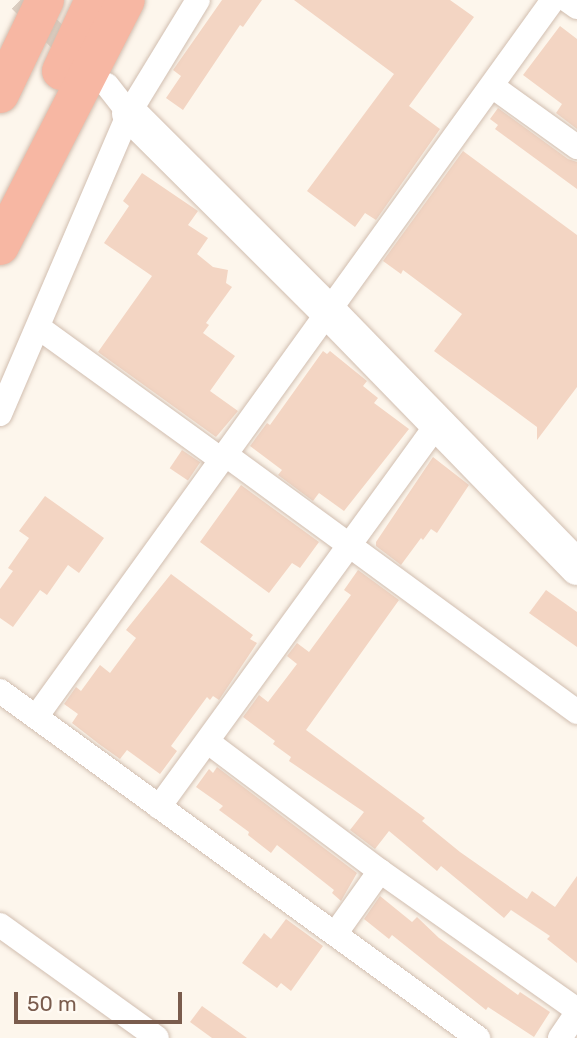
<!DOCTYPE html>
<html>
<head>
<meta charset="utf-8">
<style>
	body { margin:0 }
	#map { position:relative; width:577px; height:1038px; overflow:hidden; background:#fdf6ec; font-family:Rubik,sans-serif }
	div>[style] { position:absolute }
	.building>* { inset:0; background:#f3d5c3; transform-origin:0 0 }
	.street-tunnel>* { height:24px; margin-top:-12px; transform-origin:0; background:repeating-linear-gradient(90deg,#dcd0c4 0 24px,transparent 0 36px) }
	.roads { filter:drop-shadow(0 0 2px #d1beb0) drop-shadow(0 0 2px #d1beb0) }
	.street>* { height:24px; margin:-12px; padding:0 12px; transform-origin:12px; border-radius:12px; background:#fff }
	.secondary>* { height:35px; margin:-17.5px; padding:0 17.5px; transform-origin:17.5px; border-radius:17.5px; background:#fff }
	.highway>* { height:38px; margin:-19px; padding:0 19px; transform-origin:19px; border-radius:19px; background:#f7b7a3 }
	span { translate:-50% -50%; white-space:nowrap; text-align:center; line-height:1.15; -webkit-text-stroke:6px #fffaf3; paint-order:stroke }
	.scale { position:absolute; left:14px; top:992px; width:168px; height:32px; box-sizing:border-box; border:4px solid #7a5c4d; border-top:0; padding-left:9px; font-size:21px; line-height:24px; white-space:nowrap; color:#7a5c4d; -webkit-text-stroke:5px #fffaf3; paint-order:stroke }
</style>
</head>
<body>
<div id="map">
	<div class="building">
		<i style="clip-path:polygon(222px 0,262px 0,243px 27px,240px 25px,183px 110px,166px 98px,181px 76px,173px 70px)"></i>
		<i style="clip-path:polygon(294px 0,450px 0,474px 17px,409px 106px,440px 129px,376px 220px,365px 213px,355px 227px,307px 191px,394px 74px)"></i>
		<i style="clip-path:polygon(560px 26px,577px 39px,577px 129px,556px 113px,562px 104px,523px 75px)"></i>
		<i style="clip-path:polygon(498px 108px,568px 159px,577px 162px,577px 189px,495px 129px,498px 125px,490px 119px)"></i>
		<i style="clip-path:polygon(463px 151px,577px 235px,577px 387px,537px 440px,537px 427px,434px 351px,462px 314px,403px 270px,401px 274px,383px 261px)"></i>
		<i style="clip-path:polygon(142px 173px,198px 211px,188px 225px,208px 238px,197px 254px,213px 267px,228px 270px,226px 283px,232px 287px,206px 323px,209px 325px,203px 333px,235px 356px,210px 391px,238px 411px,216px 437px,98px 352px,152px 276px,104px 243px,129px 206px,123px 201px)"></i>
		<i style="clip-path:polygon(323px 351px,327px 354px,330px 351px,367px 381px,363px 386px,378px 398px,374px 403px,409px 429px,344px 511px,319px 493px,313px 501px,278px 475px,282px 470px,250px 446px,267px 423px,270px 425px)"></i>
		<i style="left:182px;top:450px;width:22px;height:22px;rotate:34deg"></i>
		<i style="clip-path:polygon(433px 457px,469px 485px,437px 533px,431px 529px,423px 540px,421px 538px,401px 565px,376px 546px,376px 542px)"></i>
		<i style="clip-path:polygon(241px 485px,319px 542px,300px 568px,292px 563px,269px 593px,200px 542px)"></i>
		<i style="clip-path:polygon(45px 496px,104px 538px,79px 573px,68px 565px,47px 595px,40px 590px,13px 627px,0 618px,0 589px,13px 571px,8px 568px,29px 538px,19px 531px)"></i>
		<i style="clip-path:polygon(358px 570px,399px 600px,306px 730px,425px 818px,422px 821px,460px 852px,527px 899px,532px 891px,555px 907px,577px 876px,577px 963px,547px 939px,550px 936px,511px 910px,504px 918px,441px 866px,437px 871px,389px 831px,375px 849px,350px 830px,364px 812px,289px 761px,291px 757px,273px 744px,275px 741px,243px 717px,259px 695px,268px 702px,297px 664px,287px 656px,297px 643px,309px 652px,351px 595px,344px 590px)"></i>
		<i style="clip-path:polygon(171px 574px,253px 635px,250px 639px,257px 643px,219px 700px,213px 696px,210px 700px,207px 697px,171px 746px,177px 751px,160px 774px,127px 750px,120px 759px,99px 744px,72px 723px,78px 714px,64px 704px,76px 687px,81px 691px,100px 665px,110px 673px,136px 638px,126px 630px)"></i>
		<i style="clip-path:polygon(546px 590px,577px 612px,577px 647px,529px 613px)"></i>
		<i style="clip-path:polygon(217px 767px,357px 873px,341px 901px,332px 893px,334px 890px,277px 845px,271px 853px,248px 835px,249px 832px,219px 810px,223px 806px,196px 787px,209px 769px,213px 773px)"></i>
		<i style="clip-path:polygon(380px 896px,412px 922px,417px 917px,439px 938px,518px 995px,520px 992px,550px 1012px,534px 1037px,488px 1007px,486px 1010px,392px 935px,389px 939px,364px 919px)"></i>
		<i style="clip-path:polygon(286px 919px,323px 946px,291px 991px,281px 983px,277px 988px,242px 963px,264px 933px,271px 939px)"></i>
		<i style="clip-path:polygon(202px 1006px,247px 1038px,212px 1038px,190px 1022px)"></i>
	</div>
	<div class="street-tunnel">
		<i style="left:20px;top:0;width:83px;rotate:44.5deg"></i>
	</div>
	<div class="roads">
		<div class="street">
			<i style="left:567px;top:0;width:12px;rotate:35deg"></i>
			<i style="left:107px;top:85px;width:36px;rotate:52deg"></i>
			<i style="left:492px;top:86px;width:105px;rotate:35.7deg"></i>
			<i style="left:38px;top:327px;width:227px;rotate:35.9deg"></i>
			<i style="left:0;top:414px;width:327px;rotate:-66.8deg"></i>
			<i style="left:129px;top:113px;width:132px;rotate:-58.6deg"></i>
			<i style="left:226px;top:455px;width:435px;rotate:36.2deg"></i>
			<i style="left:0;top:691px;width:591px;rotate:35.98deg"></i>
			<i style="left:36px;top:717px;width:884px;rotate:-54.21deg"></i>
			<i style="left:208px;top:742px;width:215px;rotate:36.9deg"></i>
			<i style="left:380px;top:871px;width:77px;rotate:125.5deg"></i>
			<i style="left:159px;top:807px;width:473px;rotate:-54deg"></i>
			<i style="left:380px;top:871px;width:241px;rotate:35.2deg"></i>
			<i style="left:0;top:925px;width:193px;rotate:35.7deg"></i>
			<i style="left:560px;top:1038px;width:30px;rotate:-56deg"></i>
		</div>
		<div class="secondary">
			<i style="left:129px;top:113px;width:282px;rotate:44.9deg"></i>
			<i style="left:329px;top:312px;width:356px;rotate:45.8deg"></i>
		</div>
		<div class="highway">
			<i style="left:61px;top:71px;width:78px;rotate:-65.1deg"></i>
			<i style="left:0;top:94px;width:104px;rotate:-64.4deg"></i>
			<i style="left:0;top:246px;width:276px;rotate:-62.9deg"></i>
		</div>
	</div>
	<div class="scale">50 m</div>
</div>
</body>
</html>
